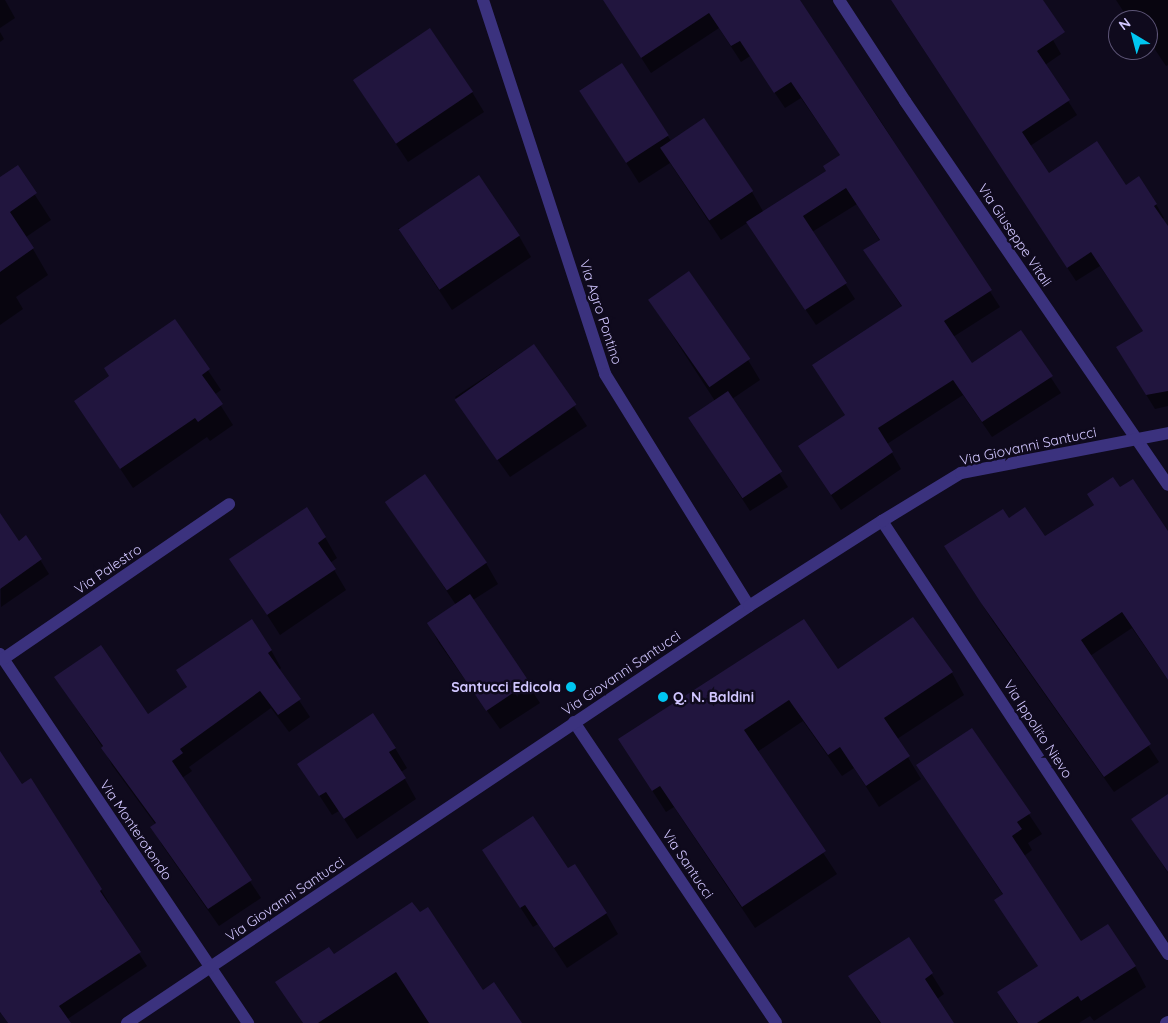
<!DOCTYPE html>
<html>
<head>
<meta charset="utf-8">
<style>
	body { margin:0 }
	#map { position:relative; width:1168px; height:1023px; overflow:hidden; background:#0f0a1d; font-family:Quicksand,sans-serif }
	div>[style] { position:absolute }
	.shadow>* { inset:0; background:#0007 }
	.building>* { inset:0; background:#21153e; transform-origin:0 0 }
	.minor>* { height:12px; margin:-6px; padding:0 6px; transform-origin:6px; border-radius:6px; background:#3b327e }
	.dots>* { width:14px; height:14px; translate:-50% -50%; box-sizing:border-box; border:2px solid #0f0a1d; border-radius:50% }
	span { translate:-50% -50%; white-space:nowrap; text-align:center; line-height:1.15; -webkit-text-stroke:5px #0f0a1d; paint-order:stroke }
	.street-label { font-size:14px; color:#d1c6ff }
	.poi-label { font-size:14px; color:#d1c6ff; font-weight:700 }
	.right { translate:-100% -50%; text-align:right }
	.left { translate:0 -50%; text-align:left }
	.north { position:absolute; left:1108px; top:10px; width:50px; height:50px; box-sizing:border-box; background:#0f0a1d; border:1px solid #5d5577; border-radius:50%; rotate:323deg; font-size:14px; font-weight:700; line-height:20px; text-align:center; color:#d1c6ff }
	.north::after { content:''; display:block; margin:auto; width:18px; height:22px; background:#00c6f1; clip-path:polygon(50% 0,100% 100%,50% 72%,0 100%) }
</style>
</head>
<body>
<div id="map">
	<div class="shadow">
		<i style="clip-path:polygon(0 0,5px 0,15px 18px,0 28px)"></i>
		<i style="clip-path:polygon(604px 0,798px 0,880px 120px,1000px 307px,953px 337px,971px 365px,1021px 332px,1061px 393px,992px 437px,963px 395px,887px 444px,901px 469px,841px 510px,809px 462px,846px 416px,902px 307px,865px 251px,880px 241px,857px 204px,812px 232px,855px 299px,816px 325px,747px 223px,721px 240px,670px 163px,639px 183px,580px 90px,621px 65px,671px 141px,752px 192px,764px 213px,827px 172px,841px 156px,801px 98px,785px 108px,750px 56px,741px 62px,719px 28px,651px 73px)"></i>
		<i style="clip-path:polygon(891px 0,1023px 0,1053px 40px,1061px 54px,1045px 65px,1077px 115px,1030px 146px,1049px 175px,1126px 187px,1156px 204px,1164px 218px,1162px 219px,1168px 228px,1168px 406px,1155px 409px,1126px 362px,1152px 344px,1100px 266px,1076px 281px)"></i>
		<i style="clip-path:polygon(1116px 0,1168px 0,1168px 65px,1166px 66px,1148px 39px,1148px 20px,1129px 20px)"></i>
		<i style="clip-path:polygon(0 32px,4px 39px,0 42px)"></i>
		<i style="clip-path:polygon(353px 79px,472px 92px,484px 112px,408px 162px)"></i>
		<i style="clip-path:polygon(17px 167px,51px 220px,26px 237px,48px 275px,16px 297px,23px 309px,0 325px,0 178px)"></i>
		<i style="clip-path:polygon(398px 228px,519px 236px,531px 257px,452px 310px)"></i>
		<i style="clip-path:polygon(649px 299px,748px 360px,760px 380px,732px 399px,788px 487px,750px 511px,698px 431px,715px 401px)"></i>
		<i style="clip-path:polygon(175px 321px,221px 390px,214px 395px,233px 425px,210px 441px,207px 437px,133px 488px,75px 401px,110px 377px)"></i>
		<i style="clip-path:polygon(534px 345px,587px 426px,510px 477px,467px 417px,455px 397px)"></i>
		<i style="clip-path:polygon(1120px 488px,1168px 534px,1168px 680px,1132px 628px,1090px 656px,1159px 762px,1114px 792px,992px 620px,955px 562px,1008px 519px,1045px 537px)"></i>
		<i style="clip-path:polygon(387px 502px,486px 563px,498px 584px,473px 600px,540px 703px,500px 729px,439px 643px,428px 623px,456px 605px)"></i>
		<i style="clip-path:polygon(0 515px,18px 542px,26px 537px,49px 574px,1px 607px)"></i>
		<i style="clip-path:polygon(325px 537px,337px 558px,330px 563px,346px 590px,280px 635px,231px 559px)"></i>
		<i style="clip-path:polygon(271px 650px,281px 668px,279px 670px,310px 717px,289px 732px,271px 708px,189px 767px,192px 771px,182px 778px,261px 898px,219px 926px,162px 845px,152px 827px,156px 825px,112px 765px,103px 748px,56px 678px,147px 716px)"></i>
		<i style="clip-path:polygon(837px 670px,952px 673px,964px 695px,897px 739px,921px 779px,879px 807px,854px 768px,842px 776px,803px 721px,757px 752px,837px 874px,755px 928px,674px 807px,666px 812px,619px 739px)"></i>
		<i style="clip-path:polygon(972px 729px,1042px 834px,1028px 843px,1032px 850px,1024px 856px,1081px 943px,1135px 966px,1146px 987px,1094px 1021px,1090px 1016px,1079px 1023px,1017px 1023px,999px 993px,1039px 967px,996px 900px,1003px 895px,918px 766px)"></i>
		<i style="clip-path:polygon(395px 748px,407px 768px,401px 772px,416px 799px,357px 839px,339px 811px,332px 815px,299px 764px)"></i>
		<i style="clip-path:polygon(0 754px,22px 786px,101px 890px,109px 903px,107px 904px,147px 966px,66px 1020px,68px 1023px,8px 1023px,0 1012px)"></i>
		<i style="clip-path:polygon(1168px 796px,1168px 873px,1133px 820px)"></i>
		<i style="clip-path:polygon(483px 850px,568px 870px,606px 913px,618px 934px,567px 968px,538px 924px,533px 927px)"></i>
		<i style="clip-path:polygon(909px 938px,944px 994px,937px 999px,953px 1023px,880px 1023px,850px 976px)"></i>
		<i style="clip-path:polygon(334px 956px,483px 992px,520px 1023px,303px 1023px,277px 982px)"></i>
	</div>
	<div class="building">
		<i style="clip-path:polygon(603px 0,800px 0,992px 290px,944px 321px,972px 363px,1021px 330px,1053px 376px,982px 422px,953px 380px,878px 428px,893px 452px,831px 495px,798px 446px,845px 415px,812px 365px,902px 306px,863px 250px,880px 240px,846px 188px,803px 216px,847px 283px,805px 310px,746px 222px,826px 171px,823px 166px,840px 155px,791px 82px,774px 93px,740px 41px,731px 46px,709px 13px,641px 58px)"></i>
		<i style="clip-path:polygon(891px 0,1043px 0,1065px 32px,1037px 51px,1070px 100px,1022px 132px,1049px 173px,1097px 141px,1126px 185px,1139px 176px,1157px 204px,1154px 206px,1168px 226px,1168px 391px,1146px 395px,1116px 347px,1143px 331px,1091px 252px,1067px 268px)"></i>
		<i style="left:430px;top:28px;width:77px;height:93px;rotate:56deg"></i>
		<i style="left:622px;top:63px;width:86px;height:51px;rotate:57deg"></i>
		<i style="left:704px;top:118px;width:88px;height:53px;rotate:56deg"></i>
		<i style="clip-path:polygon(18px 165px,37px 193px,10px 212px,34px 248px,0 272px,0 177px)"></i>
		<i style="left:479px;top:175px;width:73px;height:97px;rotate:56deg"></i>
		<i style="left:689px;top:271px;width:107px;height:50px;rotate:55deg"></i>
		<i style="clip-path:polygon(175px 319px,210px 369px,202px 375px,223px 404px,198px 422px,195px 418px,120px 469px,74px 401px,109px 376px,104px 368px)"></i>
		<i style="left:534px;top:344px;width:74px;height:97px;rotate:55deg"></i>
		<i style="left:728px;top:391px;width:97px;height:48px;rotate:56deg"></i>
		<i style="left:425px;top:474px;width:108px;height:49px;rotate:55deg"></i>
		<i style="clip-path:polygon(1113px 477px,1120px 487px,1133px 479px,1168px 531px,1168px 680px,1122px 612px,1081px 640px,1151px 744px,1104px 777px,981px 603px,944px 546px,1003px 509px,1009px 518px,1025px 507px,1045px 536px,1094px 505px,1087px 494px)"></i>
		<i style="clip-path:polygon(307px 507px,326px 537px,318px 543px,336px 569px,267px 615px,229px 559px)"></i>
		<i style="clip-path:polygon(0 513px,19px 541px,26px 535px,42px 559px,0 589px)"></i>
		<i style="left:470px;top:594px;width:106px;height:52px;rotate:56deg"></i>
		<i style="clip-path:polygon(913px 617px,953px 672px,884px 718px,910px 756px,866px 786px,840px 747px,828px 755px,789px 700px,744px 730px,826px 851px,742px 907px,660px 786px,652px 791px,618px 739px,804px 619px,838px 669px)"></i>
		<i style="clip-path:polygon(252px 619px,272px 650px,268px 653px,301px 699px,278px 715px,260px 691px,180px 749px,183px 753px,172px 761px,252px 880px,208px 909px,150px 827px,156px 823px,101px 748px,103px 746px,54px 677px,101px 645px,148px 714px,187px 687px,176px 670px)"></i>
		<i style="clip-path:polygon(373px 713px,396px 748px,389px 752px,406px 778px,344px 819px,326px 792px,319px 796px,297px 764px)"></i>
		<i style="clip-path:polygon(972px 728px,1031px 813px,1017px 822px,1022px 829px,1012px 836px,1081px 941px,1108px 924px,1136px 966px,1081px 1001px,1078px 996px,1037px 1023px,1018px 1023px,997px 992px,1038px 966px,994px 900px,1003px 894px,916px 765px)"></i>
		<i style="clip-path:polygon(0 751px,22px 784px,31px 778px,102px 889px,100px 891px,141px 952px,59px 1006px,71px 1023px,8px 1023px,0 1012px)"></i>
		<i style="clip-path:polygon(1168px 794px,1168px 872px,1131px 819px)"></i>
		<i style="clip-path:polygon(533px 816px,568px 868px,575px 864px,607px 913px,554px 948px,525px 905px,520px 908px,482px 850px)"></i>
		<i style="clip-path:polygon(412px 902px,420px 912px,428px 907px,483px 990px,494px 982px,522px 1023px,429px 1023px,396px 972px,318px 1023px,303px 1023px,275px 982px,329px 947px,334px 954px)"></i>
		<i style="clip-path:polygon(909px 937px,933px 973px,925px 979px,954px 1023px,881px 1023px,848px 976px)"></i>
	</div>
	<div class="minor">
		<i style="left:483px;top:0;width:393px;rotate:71.9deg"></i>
		<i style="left:605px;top:374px;width:273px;rotate:58.2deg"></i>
		<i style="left:839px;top:0;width:121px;rotate:56.8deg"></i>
		<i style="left:905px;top:101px;width:465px;rotate:55.6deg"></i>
		<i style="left:882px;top:521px;width:519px;rotate:56.55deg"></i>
		<i style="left:0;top:654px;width:445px;rotate:56.1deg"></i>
		<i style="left:3px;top:659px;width:274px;rotate:-34.4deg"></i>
		<i style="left:574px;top:722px;width:362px;rotate:56.1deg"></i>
		<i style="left:127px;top:1023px;width:749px;rotate:-33.84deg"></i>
		<i style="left:749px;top:606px;width:158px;rotate:-32.6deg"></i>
		<i style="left:882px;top:521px;width:92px;rotate:-31.3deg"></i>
		<i style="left:961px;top:473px;width:211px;rotate:-10.9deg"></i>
		<i style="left:1166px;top:1023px;width:2px;rotate:-27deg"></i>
	</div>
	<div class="dots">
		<i style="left:571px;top:687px;background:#00c6f1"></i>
		<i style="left:663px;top:697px;background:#00c6f1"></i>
	</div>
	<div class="street-label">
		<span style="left:1015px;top:235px;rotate:56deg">Via Giuseppe Vitali</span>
		<span style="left:601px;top:312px;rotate:72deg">Via Agro Pontino</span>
		<span style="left:1028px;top:446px;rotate:-12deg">Via Giovanni Santucci</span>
		<span style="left:108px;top:569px;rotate:-34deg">Via Palestro</span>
		<span style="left:621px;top:673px;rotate:-34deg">Via Giovanni Santucci</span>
		<span style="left:1038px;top:729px;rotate:57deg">Via Ippolito Nievo</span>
		<span style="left:136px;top:830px;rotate:56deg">Via Monterotondo</span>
		<span style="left:688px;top:864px;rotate:56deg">Via Santucci</span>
		<span style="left:285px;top:899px;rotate:-34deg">Via Giovanni Santucci</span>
	</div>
	<div class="poi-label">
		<span class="right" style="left:561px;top:687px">Santucci Edicola</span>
		<span class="left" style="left:673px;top:697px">Q. N. Baldini</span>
	</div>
	<div class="north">N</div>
</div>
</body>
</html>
